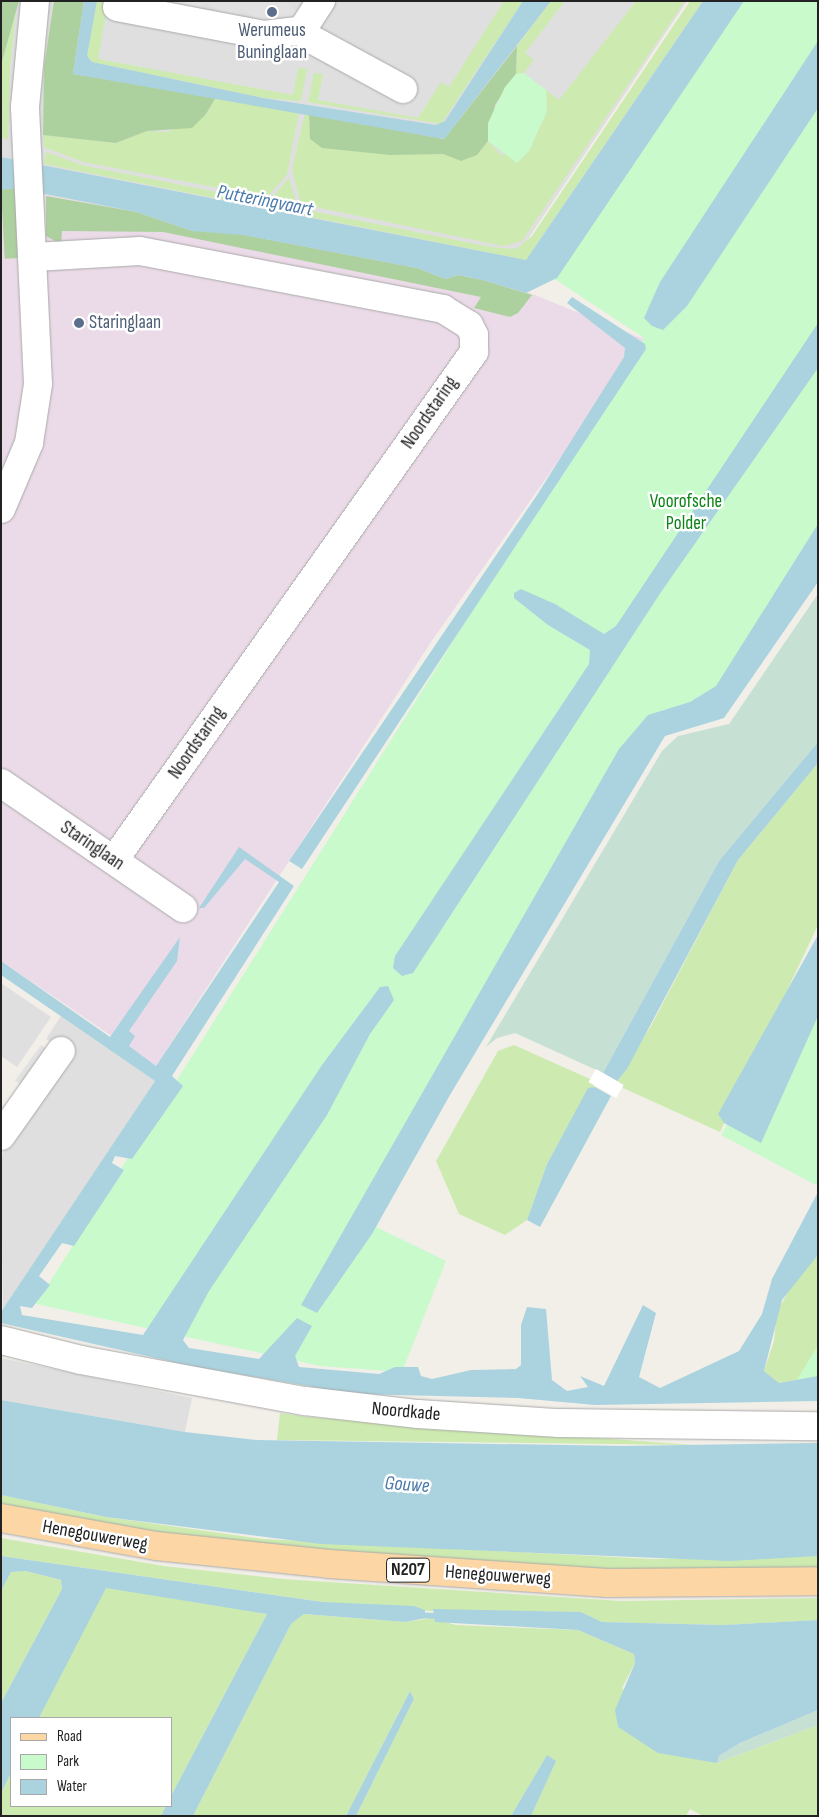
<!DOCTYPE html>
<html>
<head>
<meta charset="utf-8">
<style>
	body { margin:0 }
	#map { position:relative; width:819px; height:1817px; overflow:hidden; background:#f2efe9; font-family:"Sofia Sans Condensed",sans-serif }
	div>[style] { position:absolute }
	.residential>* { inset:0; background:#e0dfdf }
	.industrial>* { inset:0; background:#ebdbe8 }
	.grass>* { inset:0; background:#cdebb0 }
	.forest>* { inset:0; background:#add19e; transform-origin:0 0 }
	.wetland>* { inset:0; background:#c6e0d4 }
	.park>* { inset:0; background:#c8facc }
	.parking>* { inset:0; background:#e2e2e2; transform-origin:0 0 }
	.water>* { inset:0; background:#aad3df }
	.pier>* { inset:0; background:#fff; transform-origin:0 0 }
	.stream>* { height:5.5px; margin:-2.75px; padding:0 2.75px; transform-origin:2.75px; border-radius:2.75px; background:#aad3df }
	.roads { filter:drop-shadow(0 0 1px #a9a9a9) drop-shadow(0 0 1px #a9a9a9) }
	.minor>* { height:28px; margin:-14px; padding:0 14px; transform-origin:14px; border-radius:14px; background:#fff }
	.major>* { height:28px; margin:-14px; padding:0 14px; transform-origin:14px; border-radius:14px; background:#fcd6a4 }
	.dots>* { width:14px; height:14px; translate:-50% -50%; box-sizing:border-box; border:2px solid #fff; border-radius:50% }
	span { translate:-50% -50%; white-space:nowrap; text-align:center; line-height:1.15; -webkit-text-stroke:5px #fff; paint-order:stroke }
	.shield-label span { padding:1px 4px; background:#fff; border:1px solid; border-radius:4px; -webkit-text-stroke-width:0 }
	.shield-label { font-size:18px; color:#222; font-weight:700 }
	.service-label { font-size:19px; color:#4e5e75 }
	.left { translate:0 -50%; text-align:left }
	.street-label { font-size:19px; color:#222 }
	.park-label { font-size:19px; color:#0c8416 }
	.water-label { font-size:20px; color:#4a7aab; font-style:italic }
	.frame { position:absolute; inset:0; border:2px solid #222; pointer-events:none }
	.legend { position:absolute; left:10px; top:1717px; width:162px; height:90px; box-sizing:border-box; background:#fff; border:1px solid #a7a7a7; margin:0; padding:6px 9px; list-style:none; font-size:15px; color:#222 }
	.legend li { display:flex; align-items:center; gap:10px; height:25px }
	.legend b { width:25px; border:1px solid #a7a7a7 }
</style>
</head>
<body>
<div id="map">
	<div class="residential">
		<i style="clip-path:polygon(1px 1px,687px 1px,500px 281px,1px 187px)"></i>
		<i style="clip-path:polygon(1px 983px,51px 1017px,17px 1067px,1px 1056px)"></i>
		<i style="clip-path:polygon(61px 1016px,155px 1081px,3px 1313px,1px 1156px,71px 1056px,46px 1039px)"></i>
		<i style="clip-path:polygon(1px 1358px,192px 1398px,185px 1432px,1px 1400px)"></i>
	</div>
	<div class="industrial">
		<i style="clip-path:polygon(1px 187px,500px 281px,644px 339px,433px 639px,156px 1066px,1px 961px)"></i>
	</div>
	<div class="grass">
		<i style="clip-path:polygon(97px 1px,115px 1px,106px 14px,98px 59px,293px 95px,298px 68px,307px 69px,301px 101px,264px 98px,92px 62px,87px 56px)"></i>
		<i style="clip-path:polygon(504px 1px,523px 1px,441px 124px,308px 102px,314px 73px,323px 74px,318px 100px,418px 118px,441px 82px,449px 87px)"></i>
		<i style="clip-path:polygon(551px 1px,565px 1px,525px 53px,534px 60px,524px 73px,516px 74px,517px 46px)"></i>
		<i style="clip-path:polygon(636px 1px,685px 1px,522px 241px,503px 246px,301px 204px,292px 169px,305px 113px,309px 114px,310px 139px,322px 148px,443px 154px,461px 161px,477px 155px,488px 141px,501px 155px,529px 151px,547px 111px,546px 90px,559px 100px)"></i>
		<i style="clip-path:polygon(690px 1px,703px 1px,526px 260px,44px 164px,46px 152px,82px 165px,491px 247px,516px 249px,532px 236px)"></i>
		<i style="clip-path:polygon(16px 14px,10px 67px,8px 139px,1px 138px,1px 65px)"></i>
		<i style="clip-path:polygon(216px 97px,299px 112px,287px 175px,267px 197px,83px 162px,44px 147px,43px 135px,116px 143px,147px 131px,168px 132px,206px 114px)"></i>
		<i style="clip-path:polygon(289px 178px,297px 204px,271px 199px)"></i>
		<i style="clip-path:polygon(818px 763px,818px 925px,720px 1132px,623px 1088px,617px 1081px,652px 1024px,738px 860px)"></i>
		<i style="clip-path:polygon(514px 1045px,590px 1079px,595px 1087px,588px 1089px,547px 1164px,527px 1220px,505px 1235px,459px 1214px,436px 1161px,498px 1051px)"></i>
		<i style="clip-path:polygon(818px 1255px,818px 1376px,779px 1383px,764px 1371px,774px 1341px,777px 1312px,794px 1281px)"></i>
		<i style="clip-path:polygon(280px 1413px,307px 1417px,694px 1445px,277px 1440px)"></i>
		<i style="clip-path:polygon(1px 1495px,106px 1517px,264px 1539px,652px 1559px,818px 1556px,818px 1569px,669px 1574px,412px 1559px,179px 1538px,47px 1514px,1px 1503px)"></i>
		<i style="clip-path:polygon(1px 1538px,164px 1566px,283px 1579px,621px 1601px,818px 1598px,818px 1620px,724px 1625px,602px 1622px,581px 1612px,431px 1611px,323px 1602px,1px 1556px)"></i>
		<i style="clip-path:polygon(26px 1571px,61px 1580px,62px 1589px,1px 1703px,1px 1591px,11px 1572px)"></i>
		<i style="clip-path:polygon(114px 1587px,267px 1614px,171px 1796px,171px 1718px,39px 1718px,99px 1599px,106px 1588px)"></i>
		<i style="clip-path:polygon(304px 1614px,406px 1622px,431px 1618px,456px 1625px,578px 1630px,634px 1654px,635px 1663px,622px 1688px,717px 1763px,818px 1725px,818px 1816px,703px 1816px,690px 1809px,686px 1816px,531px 1816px,555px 1762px,547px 1755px,511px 1816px,356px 1816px,414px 1699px,410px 1691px,346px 1816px,193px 1816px,291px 1624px)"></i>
		<i style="clip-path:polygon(11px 1773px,11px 1806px,166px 1806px,161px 1816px,1px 1816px,1px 1793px)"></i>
	</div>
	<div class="forest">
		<i style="clip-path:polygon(1px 1px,19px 1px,1px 65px)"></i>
		<i style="clip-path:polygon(54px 1px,84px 1px,73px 74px,216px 97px,206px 114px,192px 128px,147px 131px,116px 143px,43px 135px,44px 67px)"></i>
		<i style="clip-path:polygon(517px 46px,516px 74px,495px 105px,488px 141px,477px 155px,461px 161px,443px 154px,390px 155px,322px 148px,310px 139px,309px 114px,444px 139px)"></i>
		<i style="left:15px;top:188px;width:70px;height:14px;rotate:87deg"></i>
		<i style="clip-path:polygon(46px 196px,137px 212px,192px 231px,213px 229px,417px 268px,446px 279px,458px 275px,483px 280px,532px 295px,518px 313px,510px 317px,474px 308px,481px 297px,163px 232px,62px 231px,61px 244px,46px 236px)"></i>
	</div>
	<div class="wetland">
		<i style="clip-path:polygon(818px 594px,818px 742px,719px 861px,603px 1073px,515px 1033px,497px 1038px,486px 1047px,662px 751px,678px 736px,729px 724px)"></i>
		<i style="clip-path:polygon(818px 1710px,818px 1725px,717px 1763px,719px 1756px,740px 1743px)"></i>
	</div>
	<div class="park">
		<i style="clip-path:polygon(717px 1px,818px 1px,818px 546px,721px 694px,647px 736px,366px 1222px,446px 1261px,402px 1372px,320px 1366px,36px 1304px,644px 338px,538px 268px)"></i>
		<i style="clip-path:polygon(524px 73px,546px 90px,547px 111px,529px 151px,517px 163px,488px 141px,488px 123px,505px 87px,516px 74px)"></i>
		<i style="clip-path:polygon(818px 970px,818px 1186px,721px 1135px)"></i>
		<i style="clip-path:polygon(818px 1345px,818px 1387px,792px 1388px)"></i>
	</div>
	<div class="parking">
		<i style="clip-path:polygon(181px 1px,283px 1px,297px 11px,290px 22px,255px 18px,241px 8px,233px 19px,205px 2px,198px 13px)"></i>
		<i style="left:41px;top:1045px;width:14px;height:44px;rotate:36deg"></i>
	</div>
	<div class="water">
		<i style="clip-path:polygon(84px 1px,97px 1px,87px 56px,92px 62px,263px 98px,436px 125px,445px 121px,523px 1px,551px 1px,444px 139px,73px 74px)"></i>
		<i style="clip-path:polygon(703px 1px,744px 1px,557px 278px,526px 293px,483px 280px,458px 275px,446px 279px,417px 268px,243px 235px,192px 231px,137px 212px,15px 188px,1px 190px,1px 157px,526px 260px)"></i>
		<i style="clip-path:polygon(818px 41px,818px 108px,687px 306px,663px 330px,652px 326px,644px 318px,660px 282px)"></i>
		<i style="clip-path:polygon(572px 297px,645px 344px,646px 349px,302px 869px,289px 861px,537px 495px,624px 357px,625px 348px,567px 303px)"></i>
		<i style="clip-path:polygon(818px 323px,818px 368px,661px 592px,413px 973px,402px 976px,393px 968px,395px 956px,589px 664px,590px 650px,548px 625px,514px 598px,514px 593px,521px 589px,555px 604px,604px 634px,616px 626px)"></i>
		<i style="clip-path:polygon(818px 524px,818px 582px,724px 718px,665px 736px,450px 1095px,372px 1234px,317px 1313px,301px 1305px,619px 749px,648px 715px,690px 702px,716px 686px)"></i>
		<i style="clip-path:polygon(818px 742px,818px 763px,738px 860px,627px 1069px,617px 1081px,603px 1073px,719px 861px)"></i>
		<i style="clip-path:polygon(239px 847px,294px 886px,172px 1076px,183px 1086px,132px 1159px,115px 1156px,112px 1163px,124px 1170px,74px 1246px,62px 1243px,39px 1276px,50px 1285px,32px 1308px,20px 1306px,22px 1315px,143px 1335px,322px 1065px,380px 987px,388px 986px,394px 1000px,370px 1034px,327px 1115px,209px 1291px,183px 1340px,189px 1348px,259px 1359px,297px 1318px,312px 1326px,295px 1356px,299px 1367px,379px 1374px,395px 1367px,418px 1367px,421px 1376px,432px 1379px,471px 1370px,516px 1369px,521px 1365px,521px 1325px,527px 1307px,546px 1309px,552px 1380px,567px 1391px,588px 1387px,580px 1376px,604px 1386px,643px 1305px,656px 1313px,639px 1377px,660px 1388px,739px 1351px,762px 1314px,772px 1279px,818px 1192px,818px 1255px,782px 1300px,764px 1371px,779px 1383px,818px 1376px,818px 1401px,595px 1405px,518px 1398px,354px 1394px,191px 1366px,1px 1323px,1px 1312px,155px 1081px,1px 975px,1px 961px,110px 1037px,180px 937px,177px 961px,129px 1031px,135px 1036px,129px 1046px,156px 1066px,279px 882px,245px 859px,204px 908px,199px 908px)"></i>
		<i style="clip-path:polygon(818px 935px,818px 1016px,761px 1143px,724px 1123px,718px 1114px)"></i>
		<i style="clip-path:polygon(595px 1087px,611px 1096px,540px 1227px,527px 1220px,547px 1164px,588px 1088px)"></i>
		<i style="clip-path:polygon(1px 1400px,185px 1432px,257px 1440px,623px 1446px,818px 1443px,818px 1556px,730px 1561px,321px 1544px,106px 1517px,1px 1495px)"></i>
		<i style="clip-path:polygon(1px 1556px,323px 1602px,414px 1606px,425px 1610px,425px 1618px,406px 1622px,304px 1614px,291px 1624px,193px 1816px,161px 1816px,166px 1806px,171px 1806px,171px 1796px,267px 1614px,106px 1588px,39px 1718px,11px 1718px,11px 1773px,1px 1793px,1px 1703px,62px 1589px,61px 1580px,26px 1571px,11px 1572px,1px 1591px)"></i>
		<i style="clip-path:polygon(433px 1609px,581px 1612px,602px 1622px,724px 1625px,818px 1620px,818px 1710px,740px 1743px,719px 1756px,717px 1763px,658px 1753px,618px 1727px,615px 1710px,635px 1663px,634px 1654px,578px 1630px,435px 1622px)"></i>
		<i style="clip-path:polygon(410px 1691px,414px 1699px,356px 1816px,346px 1816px)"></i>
		<i style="clip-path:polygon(547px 1755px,556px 1761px,531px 1816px,511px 1816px)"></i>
	</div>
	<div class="pier">
		<i style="left:596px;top:1069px;width:32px;height:15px;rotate:30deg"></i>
	</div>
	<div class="stream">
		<i style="left:417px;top:1615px;width:21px;rotate:3deg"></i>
	</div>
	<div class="roads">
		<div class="minor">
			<i style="left:117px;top:7px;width:150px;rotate:10.8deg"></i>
			<i style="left:264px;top:35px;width:38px;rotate:-7deg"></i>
			<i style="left:302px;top:30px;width:35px;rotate:-57deg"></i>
			<i style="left:302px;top:30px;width:11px;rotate:49deg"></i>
			<i style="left:309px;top:38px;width:107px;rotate:28.5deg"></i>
			<i style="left:34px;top:257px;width:106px;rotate:-3.2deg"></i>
			<i style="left:140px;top:251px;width:309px;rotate:10.8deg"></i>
			<i style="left:443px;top:309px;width:31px;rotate:32deg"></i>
			<i style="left:469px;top:325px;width:11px;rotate:63deg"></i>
			<i style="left:474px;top:335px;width:17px;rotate:90deg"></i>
			<i style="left:474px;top:352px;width:623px;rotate:125.32deg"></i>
			<i style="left:1px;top:509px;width:72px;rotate:-67deg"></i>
			<i style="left:29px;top:443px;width:60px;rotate:-81.3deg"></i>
			<i style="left:38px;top:384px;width:277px;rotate:-92.7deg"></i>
			<i style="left:25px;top:107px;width:106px;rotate:-84.6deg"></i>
			<i style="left:1px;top:783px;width:221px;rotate:34.5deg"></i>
			<i style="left:1px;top:1136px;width:104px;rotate:-54.8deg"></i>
			<i style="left:1px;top:1340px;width:82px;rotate:14deg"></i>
			<i style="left:81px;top:1360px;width:228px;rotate:10.4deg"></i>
			<i style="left:305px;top:1401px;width:114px;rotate:6.6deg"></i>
			<i style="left:418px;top:1414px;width:141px;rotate:3.7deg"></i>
			<i style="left:559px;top:1423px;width:259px;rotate:0.7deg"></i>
		</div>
		<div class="major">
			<i style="left:1px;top:1518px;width:158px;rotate:10.2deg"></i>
			<i style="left:156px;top:1546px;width:174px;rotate:5.9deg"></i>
			<i style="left:329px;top:1564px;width:279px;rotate:3.9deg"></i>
			<i style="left:607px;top:1583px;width:211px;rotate:-0.5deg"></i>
		</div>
	</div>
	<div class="dots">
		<i style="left:272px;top:12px;background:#5c6f8a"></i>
		<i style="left:79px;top:323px;background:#5c6f8a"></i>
	</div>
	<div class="shield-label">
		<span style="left:408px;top:1570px">N207</span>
	</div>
	<div class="service-label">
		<span style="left:272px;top:42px">Werumeus<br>Buninglaan</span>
		<span class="left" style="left:89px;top:323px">Staringlaan</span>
	</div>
	<div class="street-label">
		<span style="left:430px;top:413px;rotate:-55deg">Noordstaring</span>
		<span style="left:197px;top:743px;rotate:-55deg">Noordstaring</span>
		<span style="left:92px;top:846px;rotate:34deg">Staringlaan</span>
		<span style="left:406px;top:1412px;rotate:5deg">Noordkade</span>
		<span style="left:95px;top:1536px;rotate:10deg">Henegouwerweg</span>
		<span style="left:498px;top:1576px;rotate:4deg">Henegouwerweg</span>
	</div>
	<div class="park-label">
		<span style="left:686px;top:513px">Voorofsche<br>Polder</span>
	</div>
	<div class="water-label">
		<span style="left:265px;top:201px;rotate:11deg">Putteringvaart</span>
		<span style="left:407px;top:1485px;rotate:4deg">Gouwe</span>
	</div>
	<div class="frame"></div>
	<ul class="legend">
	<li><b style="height:6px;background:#fcd6a4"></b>Road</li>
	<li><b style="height:14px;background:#c8facc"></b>Park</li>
	<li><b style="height:14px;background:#aad3df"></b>Water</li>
	</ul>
</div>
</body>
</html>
